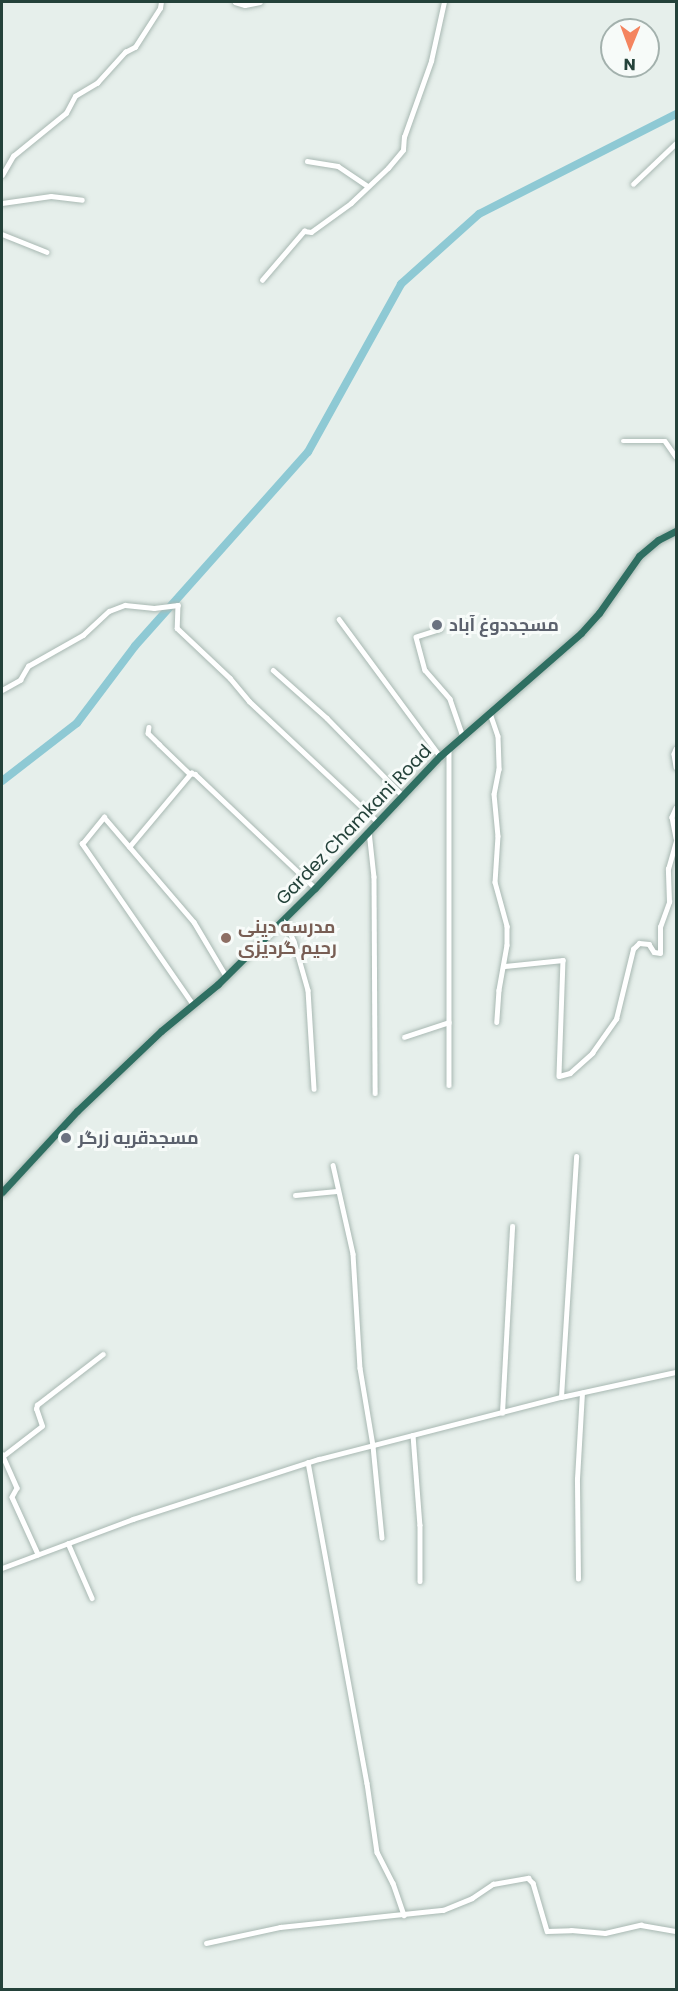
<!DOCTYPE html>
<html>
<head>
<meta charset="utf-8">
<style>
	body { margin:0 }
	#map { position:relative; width:678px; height:1991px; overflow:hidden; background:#e6efeb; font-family:Poppins,Cairo,sans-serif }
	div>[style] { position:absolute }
	.river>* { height:8px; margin:-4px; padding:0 4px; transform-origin:4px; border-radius:4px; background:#8ec9d4 }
	.roads { filter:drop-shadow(0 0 2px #a8b8b2) drop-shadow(0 0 2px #a8b8b2) }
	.minor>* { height:4.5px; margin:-2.25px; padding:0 2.25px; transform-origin:2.25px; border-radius:2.25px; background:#fff }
	.highway>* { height:7px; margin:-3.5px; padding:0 3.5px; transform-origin:3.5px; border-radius:3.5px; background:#2f6f62 }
	.dots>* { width:16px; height:16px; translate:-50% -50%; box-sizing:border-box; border:3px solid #f7fbf9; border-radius:50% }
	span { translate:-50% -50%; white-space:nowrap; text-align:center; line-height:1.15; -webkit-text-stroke:6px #f7fbf9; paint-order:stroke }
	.worship-label { font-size:18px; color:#5b616d; font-weight:700 }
	.left { translate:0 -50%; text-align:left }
	.street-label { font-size:18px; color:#24423a }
	.education-label { font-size:18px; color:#785e54; font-weight:700 }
	.frame { position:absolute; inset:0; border:3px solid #24423a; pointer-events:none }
	.north { position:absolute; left:600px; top:18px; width:60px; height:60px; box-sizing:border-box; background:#f7fbf9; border:2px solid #a3b1ad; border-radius:50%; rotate:181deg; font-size:16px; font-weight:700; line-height:24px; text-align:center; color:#24423a }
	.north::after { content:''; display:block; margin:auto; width:21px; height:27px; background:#f4845f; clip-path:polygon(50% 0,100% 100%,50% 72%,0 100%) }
</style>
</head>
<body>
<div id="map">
	<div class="river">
		<i style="left:2px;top:781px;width:95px;rotate:-37.7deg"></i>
		<i style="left:77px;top:723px;width:96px;rotate:-53deg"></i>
		<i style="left:135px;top:646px;width:260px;rotate:-48.3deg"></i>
		<i style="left:308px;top:452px;width:192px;rotate:-61deg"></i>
		<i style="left:401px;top:284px;width:105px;rotate:-41.9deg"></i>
		<i style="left:479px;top:214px;width:221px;rotate:-26.9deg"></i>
	</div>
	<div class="roads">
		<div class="minor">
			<i style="left:235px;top:2px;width:10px;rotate:17deg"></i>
			<i style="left:245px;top:5px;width:15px;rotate:-11deg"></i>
			<i style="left:307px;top:161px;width:31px;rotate:9deg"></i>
			<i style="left:338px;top:166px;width:36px;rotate:34deg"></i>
			<i style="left:2px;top:175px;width:22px;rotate:-60deg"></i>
			<i style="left:13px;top:156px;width:68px;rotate:-39.1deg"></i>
			<i style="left:66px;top:113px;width:19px;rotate:-62deg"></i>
			<i style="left:75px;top:96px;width:26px;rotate:-31deg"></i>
			<i style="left:97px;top:83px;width:42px;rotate:-47.9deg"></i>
			<i style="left:125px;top:52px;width:11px;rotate:-27deg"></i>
			<i style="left:135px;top:47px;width:46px;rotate:-57.3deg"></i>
			<i style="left:160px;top:8px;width:6px;rotate:-81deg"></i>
			<i style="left:633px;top:184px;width:59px;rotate:-43.6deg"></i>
			<i style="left:2px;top:203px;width:49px;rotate:-8.1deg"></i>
			<i style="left:51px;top:196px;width:31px;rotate:7deg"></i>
			<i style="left:2px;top:234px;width:48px;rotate:21.8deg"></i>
			<i style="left:262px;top:280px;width:65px;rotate:-49.4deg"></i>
			<i style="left:304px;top:231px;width:7px;rotate:8deg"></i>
			<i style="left:311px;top:232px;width:49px;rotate:-35.9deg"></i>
			<i style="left:351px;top:203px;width:51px;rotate:-43.4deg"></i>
			<i style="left:388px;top:168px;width:23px;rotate:-50deg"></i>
			<i style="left:403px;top:150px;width:13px;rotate:-86deg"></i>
			<i style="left:404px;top:137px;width:81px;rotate:-70.4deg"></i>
			<i style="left:431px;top:61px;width:60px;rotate:-77.6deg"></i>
			<i style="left:623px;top:441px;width:42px"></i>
			<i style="left:665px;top:441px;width:19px;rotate:55deg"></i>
			<i style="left:339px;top:619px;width:170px;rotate:53.6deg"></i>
			<i style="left:441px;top:629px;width:26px;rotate:162deg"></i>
			<i style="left:416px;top:637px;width:34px;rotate:75deg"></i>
			<i style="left:425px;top:670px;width:38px;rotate:49deg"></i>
			<i style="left:450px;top:699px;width:39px;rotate:71deg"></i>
			<i style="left:273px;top:670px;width:72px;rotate:41.6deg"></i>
			<i style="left:327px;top:718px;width:109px;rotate:45.7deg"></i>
			<i style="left:2px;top:690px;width:21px;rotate:-29deg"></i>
			<i style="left:20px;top:680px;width:16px;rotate:-60deg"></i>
			<i style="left:28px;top:666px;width:63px;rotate:-29.4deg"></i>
			<i style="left:83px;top:635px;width:35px;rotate:-43deg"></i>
			<i style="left:109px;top:611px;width:17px;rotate:-21deg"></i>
			<i style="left:125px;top:605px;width:29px;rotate:6deg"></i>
			<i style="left:154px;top:608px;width:24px;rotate:-7deg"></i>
			<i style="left:178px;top:605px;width:23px;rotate:92deg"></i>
			<i style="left:177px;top:628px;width:73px;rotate:43.3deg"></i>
			<i style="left:230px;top:678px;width:30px;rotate:50deg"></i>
			<i style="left:249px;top:701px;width:177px;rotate:43.2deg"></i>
			<i style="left:490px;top:713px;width:24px;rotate:71deg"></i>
			<i style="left:498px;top:736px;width:33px;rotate:88deg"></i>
			<i style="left:499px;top:769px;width:25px;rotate:101deg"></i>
			<i style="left:494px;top:794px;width:42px;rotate:84.6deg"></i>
			<i style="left:498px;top:836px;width:46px;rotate:93.7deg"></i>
			<i style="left:495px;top:882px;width:46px;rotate:74.7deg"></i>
			<i style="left:507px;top:926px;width:19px;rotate:90deg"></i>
			<i style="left:507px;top:945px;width:46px;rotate:100.1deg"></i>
			<i style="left:499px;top:990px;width:32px;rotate:94deg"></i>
			<i style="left:149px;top:727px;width:6px;rotate:99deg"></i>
			<i style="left:148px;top:733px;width:16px;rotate:45deg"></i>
			<i style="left:159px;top:744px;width:42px;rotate:44deg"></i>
			<i style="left:189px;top:773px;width:6px;rotate:9deg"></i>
			<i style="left:195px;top:774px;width:166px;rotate:43.5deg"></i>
			<i style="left:449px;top:749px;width:336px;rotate:90deg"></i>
			<i style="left:676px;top:749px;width:5px;rotate:112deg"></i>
			<i style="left:674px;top:754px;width:13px;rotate:81deg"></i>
			<i style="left:676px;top:808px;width:10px;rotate:114deg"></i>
			<i style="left:672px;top:817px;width:21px;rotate:79deg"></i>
			<i style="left:369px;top:831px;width:46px;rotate:83.8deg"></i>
			<i style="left:374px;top:877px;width:216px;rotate:89.7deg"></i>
			<i style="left:129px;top:847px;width:97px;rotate:-50deg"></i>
			<i style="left:284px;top:919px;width:24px;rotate:66deg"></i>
			<i style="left:294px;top:941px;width:51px;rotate:74.1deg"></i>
			<i style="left:308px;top:990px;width:99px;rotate:86.5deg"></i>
			<i style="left:505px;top:966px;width:58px;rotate:-5.9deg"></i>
			<i style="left:563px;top:960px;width:116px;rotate:92deg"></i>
			<i style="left:559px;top:1076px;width:11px;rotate:-15deg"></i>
			<i style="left:570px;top:1073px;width:30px;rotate:-42deg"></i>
			<i style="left:592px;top:1053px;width:42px;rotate:-54.8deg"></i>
			<i style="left:616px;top:1019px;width:72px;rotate:-76.3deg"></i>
			<i style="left:633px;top:949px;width:8px;rotate:-45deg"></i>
			<i style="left:639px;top:943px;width:10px;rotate:6deg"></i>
			<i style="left:649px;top:944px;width:9px;rotate:58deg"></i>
			<i style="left:654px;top:952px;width:6px;rotate:9deg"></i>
			<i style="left:660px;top:953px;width:26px;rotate:-90deg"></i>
			<i style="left:660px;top:927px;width:27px;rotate:-70deg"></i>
			<i style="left:669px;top:902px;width:33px;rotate:-92deg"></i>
			<i style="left:668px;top:869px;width:29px;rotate:-74deg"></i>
			<i style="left:193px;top:1005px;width:196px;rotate:-124.6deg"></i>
			<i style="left:82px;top:844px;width:35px;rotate:-51deg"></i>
			<i style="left:104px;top:817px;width:138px;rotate:49.4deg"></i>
			<i style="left:194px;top:922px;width:63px;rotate:59.3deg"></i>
			<i style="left:404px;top:1037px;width:47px;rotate:-18.4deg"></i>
			<i style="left:333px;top:1165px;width:91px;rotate:77.3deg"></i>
			<i style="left:353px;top:1254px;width:114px;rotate:86.5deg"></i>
			<i style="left:360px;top:1368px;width:79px;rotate:80.5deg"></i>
			<i style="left:373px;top:1446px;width:92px;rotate:84.4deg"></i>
			<i style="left:295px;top:1195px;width:42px;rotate:-5.4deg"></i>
			<i style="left:561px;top:1397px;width:241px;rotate:-86.4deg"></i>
			<i style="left:502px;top:1413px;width:187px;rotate:-86.9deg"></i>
			<i style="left:413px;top:1435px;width:90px;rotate:85.6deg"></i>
			<i style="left:420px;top:1525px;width:56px;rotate:90deg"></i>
			<i style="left:2px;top:1454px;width:37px;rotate:66deg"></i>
			<i style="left:17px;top:1488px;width:10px;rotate:119deg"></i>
			<i style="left:12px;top:1497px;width:63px;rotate:65.5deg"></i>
			<i style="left:3px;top:1456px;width:49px;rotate:-37.6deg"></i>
			<i style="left:42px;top:1426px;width:18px;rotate:-109deg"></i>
			<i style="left:36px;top:1409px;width:4px;rotate:-76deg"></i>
			<i style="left:37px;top:1405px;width:83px;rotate:-37.7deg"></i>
			<i style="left:308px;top:1462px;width:326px;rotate:79.6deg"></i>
			<i style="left:367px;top:1783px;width:70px;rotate:81.8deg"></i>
			<i style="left:377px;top:1852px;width:35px;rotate:63deg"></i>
			<i style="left:393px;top:1883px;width:34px;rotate:71deg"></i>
			<i style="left:68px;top:1543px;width:60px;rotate:66.4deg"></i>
			<i style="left:2px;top:1568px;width:140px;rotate:-20.5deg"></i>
			<i style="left:133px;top:1519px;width:195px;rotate:-17.9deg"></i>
			<i style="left:319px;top:1459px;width:250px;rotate:-14.4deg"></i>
			<i style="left:561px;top:1397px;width:118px;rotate:-12.3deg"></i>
			<i style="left:578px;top:1579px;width:100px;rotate:-90.6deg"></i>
			<i style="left:577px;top:1479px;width:86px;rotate:-86.7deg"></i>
			<i style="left:206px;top:1943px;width:76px;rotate:-12.2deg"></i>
			<i style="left:280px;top:1927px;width:164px;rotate:-6deg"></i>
			<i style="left:443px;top:1910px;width:31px;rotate:-22deg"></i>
			<i style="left:472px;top:1898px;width:25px;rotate:-34deg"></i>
			<i style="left:493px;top:1884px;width:36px;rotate:-10deg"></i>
			<i style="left:528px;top:1878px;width:7px;rotate:45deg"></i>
			<i style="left:533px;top:1883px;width:50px;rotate:73.7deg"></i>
			<i style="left:547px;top:1931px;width:24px;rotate:-2deg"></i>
			<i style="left:571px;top:1930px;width:34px;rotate:5deg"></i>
			<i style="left:605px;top:1933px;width:37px;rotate:-13deg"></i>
			<i style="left:641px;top:1925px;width:36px;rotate:10deg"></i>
		</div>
		<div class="highway">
			<i style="left:2px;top:1192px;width:110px;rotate:-47.2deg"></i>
			<i style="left:77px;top:1111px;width:116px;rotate:-43.6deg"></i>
			<i style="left:161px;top:1031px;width:74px;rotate:-39.5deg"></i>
			<i style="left:218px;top:984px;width:136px;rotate:-44.7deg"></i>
			<i style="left:315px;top:888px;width:182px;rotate:-46.6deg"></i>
			<i style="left:440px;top:756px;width:187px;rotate:-41.1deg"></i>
			<i style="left:581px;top:633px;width:27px;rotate:-48deg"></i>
			<i style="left:599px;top:613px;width:70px;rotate:-54.9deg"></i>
			<i style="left:639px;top:556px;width:25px;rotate:-40deg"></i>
			<i style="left:658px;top:540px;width:20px;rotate:-27deg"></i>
		</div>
	</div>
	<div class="dots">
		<i style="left:437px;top:625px;background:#6b7280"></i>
		<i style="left:226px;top:938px;background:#8d6e63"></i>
		<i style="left:66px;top:1138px;background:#6b7280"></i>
	</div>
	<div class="worship-label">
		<span class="left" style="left:449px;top:625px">مسجددوغ آباد</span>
		<span class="left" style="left:78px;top:1138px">مسجدقریه زرگر</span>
	</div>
	<div class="street-label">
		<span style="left:354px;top:825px;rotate:-46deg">Gardez Chamkani Road</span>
	</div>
	<div class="education-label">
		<span class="left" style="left:238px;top:938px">مدرسه دینی<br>رحیم گردیزی</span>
	</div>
	<div class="frame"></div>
	<div class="north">N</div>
</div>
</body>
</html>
